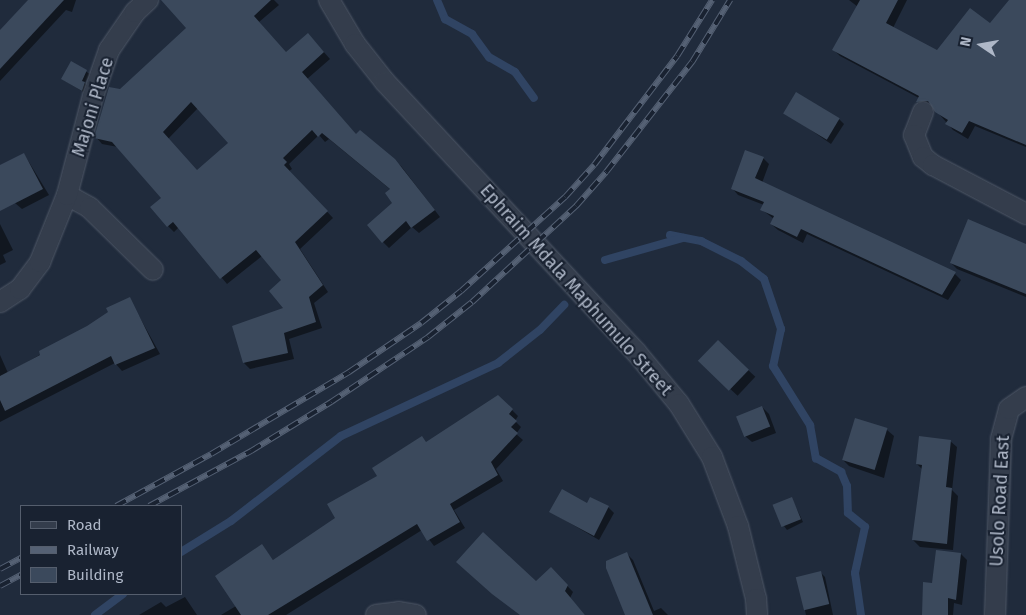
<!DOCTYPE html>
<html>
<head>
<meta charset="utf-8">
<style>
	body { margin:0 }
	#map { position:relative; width:1026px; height:615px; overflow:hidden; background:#202b3c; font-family:"Fira Sans",sans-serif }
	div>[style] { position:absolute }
	.shadow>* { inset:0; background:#0007; transform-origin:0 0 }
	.stream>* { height:8px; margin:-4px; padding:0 4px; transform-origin:4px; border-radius:4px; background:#304463 }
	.building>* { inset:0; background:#3b495c; transform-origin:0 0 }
	.roads { filter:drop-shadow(0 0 1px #4f5867) drop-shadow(0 0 1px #4f5867) }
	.street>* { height:20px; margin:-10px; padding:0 10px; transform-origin:10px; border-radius:10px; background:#343d4c }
	.rail>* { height:5.5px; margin-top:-2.75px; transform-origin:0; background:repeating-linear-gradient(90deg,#192231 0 11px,#556174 0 22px); box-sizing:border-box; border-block:1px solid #556174 }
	span { translate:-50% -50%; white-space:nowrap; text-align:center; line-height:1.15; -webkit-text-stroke:4px #192231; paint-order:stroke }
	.street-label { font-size:18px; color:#afb8c8 }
	.legend { position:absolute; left:20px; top:505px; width:162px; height:90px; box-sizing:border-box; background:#192231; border:1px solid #555e6d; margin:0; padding:6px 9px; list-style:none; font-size:15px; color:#afb8c8 }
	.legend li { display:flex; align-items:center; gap:10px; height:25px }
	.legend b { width:25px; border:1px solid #555e6d }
	.north { position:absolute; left:956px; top:20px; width:50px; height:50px; -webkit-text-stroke:4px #192231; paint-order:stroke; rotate:282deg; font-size:14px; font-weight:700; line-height:20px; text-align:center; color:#afb8c8 }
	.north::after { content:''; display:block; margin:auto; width:18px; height:22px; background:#afb8c8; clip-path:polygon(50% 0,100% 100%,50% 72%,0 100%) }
</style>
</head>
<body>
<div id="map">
	<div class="shadow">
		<i style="clip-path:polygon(30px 0,76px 0,72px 12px,66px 10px,0 81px,0 46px)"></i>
		<i style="clip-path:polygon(evenodd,191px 0,274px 0,279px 5px,259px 22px,286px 54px,314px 41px,330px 59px,307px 79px,357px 136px,401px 166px,440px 217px,419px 233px,412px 227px,389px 248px,383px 242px,394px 203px,391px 190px,329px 139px,325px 142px,319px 135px,289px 164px,292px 169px,289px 171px,333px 218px,300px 249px,328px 292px,314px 303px,322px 328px,289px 339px,294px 359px,250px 369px,244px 363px,285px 309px,283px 280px,262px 256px,227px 284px,179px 227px,174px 232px,168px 226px,163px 198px,118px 147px,102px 144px,96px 137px,120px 90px,188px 28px,191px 0,198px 108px,230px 143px,198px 172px,168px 139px,198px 108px)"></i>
		<i style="clip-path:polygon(849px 0,907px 0,893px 28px,937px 52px,990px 25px,1011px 0,1026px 0,1026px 147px,975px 126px,968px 139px,953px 130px,933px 107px,924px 108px,918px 102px,919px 98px,840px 56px,834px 50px,858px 7px)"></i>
		<i style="clip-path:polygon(71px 63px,90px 74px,85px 83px,88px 86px,85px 93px,62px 79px)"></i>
		<i style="clip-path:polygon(785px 112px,839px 119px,844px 124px,831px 144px)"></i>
		<i style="clip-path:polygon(24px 154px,49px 195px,22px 209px,15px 203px,0 167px)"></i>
		<i style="clip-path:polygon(763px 158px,769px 164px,762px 183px,955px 274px,961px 280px,948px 300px,807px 234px,803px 243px,778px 230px,771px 224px,774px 219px,761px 209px,764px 205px,738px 195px,732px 188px)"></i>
		<i style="clip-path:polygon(0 224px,13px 250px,3px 255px,6px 262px,0 265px)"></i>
		<i style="clip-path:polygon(1026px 244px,1026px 297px,957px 269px,951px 263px)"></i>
		<i style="clip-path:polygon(129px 298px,160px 354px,122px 371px,115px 363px,0 422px,0 355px,8px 373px,97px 322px)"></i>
		<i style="left:718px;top:342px;width:51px;height:26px;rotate:43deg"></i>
		<i style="clip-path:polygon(498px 396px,518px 416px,515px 421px,521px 427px,516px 434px,523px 440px,496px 469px,503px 481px,454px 510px,465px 528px,434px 546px,422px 530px,286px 615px,221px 615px,236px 606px,262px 546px,274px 561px,336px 519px,378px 476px)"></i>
		<i style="clip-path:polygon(762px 407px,769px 414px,776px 433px,752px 442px,745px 436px)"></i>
		<i style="clip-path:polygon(887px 430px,894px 436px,884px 478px,849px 466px,843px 460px)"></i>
		<i style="clip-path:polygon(950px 441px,957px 447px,952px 490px,958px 496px,953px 550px,920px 547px,913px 540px,922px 469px,917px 464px)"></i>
		<i style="clip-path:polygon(792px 499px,803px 522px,787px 530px,784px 526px)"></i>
		<i style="clip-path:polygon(588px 504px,608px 507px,614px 513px,599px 540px,551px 512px)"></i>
		<i style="clip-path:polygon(626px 553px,633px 560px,654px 611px,661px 608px,668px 615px,626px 615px)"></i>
		<i style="clip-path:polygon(961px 554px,967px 560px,962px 605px,954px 603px,953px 615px,923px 615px)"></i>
		<i style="clip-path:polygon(821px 573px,825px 577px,833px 615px,806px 615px,798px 579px)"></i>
		<i style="clip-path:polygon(557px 575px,573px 592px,570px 598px,585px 615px,521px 615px,536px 583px)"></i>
		<i style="clip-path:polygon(185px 597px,197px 615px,139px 615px,161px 602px,166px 607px)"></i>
	</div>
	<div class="stream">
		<i style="left:437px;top:0;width:21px;rotate:67deg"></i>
		<i style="left:445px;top:19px;width:31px;rotate:29deg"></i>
		<i style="left:472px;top:34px;width:29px;rotate:54deg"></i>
		<i style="left:489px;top:57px;width:30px;rotate:30deg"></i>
		<i style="left:515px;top:72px;width:32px;rotate:54deg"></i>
		<i style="left:670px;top:235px;width:32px;rotate:11deg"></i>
		<i style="left:701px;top:241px;width:45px;rotate:26.6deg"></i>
		<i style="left:741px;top:261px;width:29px;rotate:38deg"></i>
		<i style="left:764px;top:279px;width:53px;rotate:71.2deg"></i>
		<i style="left:781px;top:329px;width:38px;rotate:102deg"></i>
		<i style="left:773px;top:366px;width:70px;rotate:57.9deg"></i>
		<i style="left:810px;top:425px;width:34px;rotate:80deg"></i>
		<i style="left:816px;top:458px;width:29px;rotate:29deg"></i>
		<i style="left:841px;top:472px;width:15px;rotate:67deg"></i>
		<i style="left:847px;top:486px;width:27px;rotate:88deg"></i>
		<i style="left:848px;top:513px;width:22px;rotate:39deg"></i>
		<i style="left:865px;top:527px;width:47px;rotate:102.3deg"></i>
		<i style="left:855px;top:573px;width:42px;rotate:81.9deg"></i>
		<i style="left:605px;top:260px;width:81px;rotate:-15.8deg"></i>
		<i style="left:181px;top:552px;width:59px;rotate:-31.8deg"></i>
		<i style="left:231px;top:521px;width:139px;rotate:-37.7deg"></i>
		<i style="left:341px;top:436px;width:173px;rotate:-24.9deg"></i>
		<i style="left:498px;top:363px;width:53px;rotate:-38.2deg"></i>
		<i style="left:540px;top:330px;width:35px;rotate:-46deg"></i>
		<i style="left:95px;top:615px;width:35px;rotate:-37deg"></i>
	</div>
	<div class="building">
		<i style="clip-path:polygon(28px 0,64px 0,0 69px,0 30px)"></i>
		<i style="clip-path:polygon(evenodd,161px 0,271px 0,254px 16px,286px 52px,308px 33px,324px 52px,302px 72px,356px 134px,360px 130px,395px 159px,435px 210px,411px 228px,406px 221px,382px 243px,367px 225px,392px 203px,385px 193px,390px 189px,322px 133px,318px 137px,312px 130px,283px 158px,287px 162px,284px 165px,328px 211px,295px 242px,323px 285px,309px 297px,316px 322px,284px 333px,288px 353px,243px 363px,232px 326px,283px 308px,269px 291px,281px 280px,256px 250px,220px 279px,173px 222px,167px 227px,150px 207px,161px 198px,112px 142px,94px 138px,109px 87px,120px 89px,186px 28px,161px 0,191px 102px,228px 143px,197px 170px,163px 132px,191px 102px)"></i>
		<i style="clip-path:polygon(860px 0,898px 0,886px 23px,937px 50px,970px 8px,990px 23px,1009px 0,1026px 0,1026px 145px,969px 121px,962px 133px,945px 124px,948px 120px,935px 112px,928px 101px,916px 102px,919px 96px,832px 50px)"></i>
		<i style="clip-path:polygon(71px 61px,87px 70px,82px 81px,85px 82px,82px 91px,61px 79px)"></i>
		<i style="left:796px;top:92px;width:51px;height:25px;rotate:31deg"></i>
		<i style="clip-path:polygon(745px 150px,764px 157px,755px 178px,956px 272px,942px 295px,801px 229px,797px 237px,770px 224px,774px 216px,760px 210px,764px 202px,731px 189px)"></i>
		<i style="clip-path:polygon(24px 153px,43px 189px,0 211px,0 165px)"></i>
		<i style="clip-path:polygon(968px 219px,1026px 244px,1026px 294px,950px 263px)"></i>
		<i style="clip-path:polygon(130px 297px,155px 348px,115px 365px,111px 356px,5px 411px,0 400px,0 376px,40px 355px,39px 351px,87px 326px,108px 312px,106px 308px)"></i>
		<i style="left:718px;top:340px;width:43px;height:29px;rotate:44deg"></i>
		<i style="clip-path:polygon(498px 395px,513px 409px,509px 414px,517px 421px,511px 427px,518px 433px,491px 462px,498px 475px,450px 504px,460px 522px,427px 541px,417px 524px,268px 615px,241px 615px,215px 576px,262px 544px,273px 560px,335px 518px,327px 504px,377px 476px,372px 468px,422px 436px,426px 442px)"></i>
		<i style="left:762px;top:406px;width:22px;height:28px;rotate:68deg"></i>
		<i style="left:855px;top:418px;width:34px;height:44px;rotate:17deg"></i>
		<i style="clip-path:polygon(919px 436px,951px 440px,946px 487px,952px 488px,947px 544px,912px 540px,922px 465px,916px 464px)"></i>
		<i style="clip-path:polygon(562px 489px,587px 503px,590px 497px,609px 506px,594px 536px,549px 512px)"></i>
		<i style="left:792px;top:497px;width:24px;height:21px;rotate:68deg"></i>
		<i style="clip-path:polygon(483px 532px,536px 581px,551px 567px,568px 585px,565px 591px,585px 615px,520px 615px,492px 594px,456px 562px)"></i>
		<i style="clip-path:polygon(936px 550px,961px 553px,956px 600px,948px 598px,948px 615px,922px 615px,923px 582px,932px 583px)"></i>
		<i style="clip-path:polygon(627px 552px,653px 615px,625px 615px,606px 568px,606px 561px)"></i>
		<i style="left:821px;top:571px;width:34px;height:26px;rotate:76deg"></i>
	</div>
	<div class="roads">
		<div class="street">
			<i style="left:329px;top:0;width:51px;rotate:59.4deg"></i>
			<i style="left:355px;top:44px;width:48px;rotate:51.7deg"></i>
			<i style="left:385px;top:82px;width:369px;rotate:47.1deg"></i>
			<i style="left:636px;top:352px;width:67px;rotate:50.4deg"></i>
			<i style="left:679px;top:404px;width:62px;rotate:58.1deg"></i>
			<i style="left:712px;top:457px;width:74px;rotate:69.4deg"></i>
			<i style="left:738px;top:526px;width:75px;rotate:76.1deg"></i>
			<i style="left:756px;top:599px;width:16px;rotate:86deg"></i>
			<i style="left:923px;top:112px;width:25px;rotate:111deg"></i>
			<i style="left:914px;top:135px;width:24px;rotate:68deg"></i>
			<i style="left:923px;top:157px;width:13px;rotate:39deg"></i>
			<i style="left:933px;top:165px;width:105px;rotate:27.8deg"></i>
			<i style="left:67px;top:195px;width:26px;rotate:29deg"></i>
			<i style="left:90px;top:208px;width:88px;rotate:44.5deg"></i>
			<i style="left:0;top:302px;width:24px;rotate:-33deg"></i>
			<i style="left:20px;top:289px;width:34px;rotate:-53deg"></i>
			<i style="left:40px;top:262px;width:72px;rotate:-68.1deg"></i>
			<i style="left:67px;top:195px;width:102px;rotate:-75.3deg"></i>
			<i style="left:93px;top:96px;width:49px;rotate:-70.8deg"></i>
			<i style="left:109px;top:50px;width:46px;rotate:-55.6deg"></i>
			<i style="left:135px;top:12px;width:18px;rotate:-43deg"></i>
			<i style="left:376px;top:615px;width:23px;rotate:-7deg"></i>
			<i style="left:399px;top:612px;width:17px;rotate:10deg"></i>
			<i style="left:995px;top:615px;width:176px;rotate:-88deg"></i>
			<i style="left:1001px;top:439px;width:31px;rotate:-75deg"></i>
			<i style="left:1009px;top:409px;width:21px;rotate:-35deg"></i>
		</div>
	</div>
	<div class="rail">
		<i style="left:116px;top:506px;width:108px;rotate:-28.7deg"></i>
		<i style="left:211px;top:454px;width:161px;rotate:-30.7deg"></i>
		<i style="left:349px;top:372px;width:87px;rotate:-34.2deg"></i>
		<i style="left:421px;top:323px;width:51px;rotate:-38.7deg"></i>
		<i style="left:461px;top:291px;width:140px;rotate:-42.1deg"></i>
		<i style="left:565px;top:197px;width:43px;rotate:-47.8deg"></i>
		<i style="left:594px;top:165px;width:137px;rotate:-52.7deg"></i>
		<i style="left:677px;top:56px;width:66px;rotate:-58deg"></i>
		<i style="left:149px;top:506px;width:116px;rotate:-28.3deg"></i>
		<i style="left:251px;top:451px;width:94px;rotate:-31.5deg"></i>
		<i style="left:331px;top:402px;width:117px;rotate:-33.8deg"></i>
		<i style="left:428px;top:337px;width:56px;rotate:-38.5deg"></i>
		<i style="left:472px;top:302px;width:142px;rotate:-42.7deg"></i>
		<i style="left:576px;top:206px;width:45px;rotate:-48.6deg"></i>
		<i style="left:606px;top:172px;width:140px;rotate:-52deg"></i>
		<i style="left:692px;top:62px;width:73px;rotate:-58.5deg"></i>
		<i style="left:0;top:569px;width:24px;rotate:-28deg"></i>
		<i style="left:0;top:586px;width:24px;rotate:-28deg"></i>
	</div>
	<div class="street-label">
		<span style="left:93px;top:107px;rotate:-73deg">Majoni Place</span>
		<span style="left:576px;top:290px;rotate:48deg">Ephraim Mdala Maphumulo Street</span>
		<span style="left:1000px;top:501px;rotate:-87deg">Usolo Road East</span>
	</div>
	<ul class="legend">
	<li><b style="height:6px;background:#343d4c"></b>Road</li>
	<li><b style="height:6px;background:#556174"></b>Railway</li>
	<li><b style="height:14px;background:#3b495c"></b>Building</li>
	</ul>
	<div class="north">N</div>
</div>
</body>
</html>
